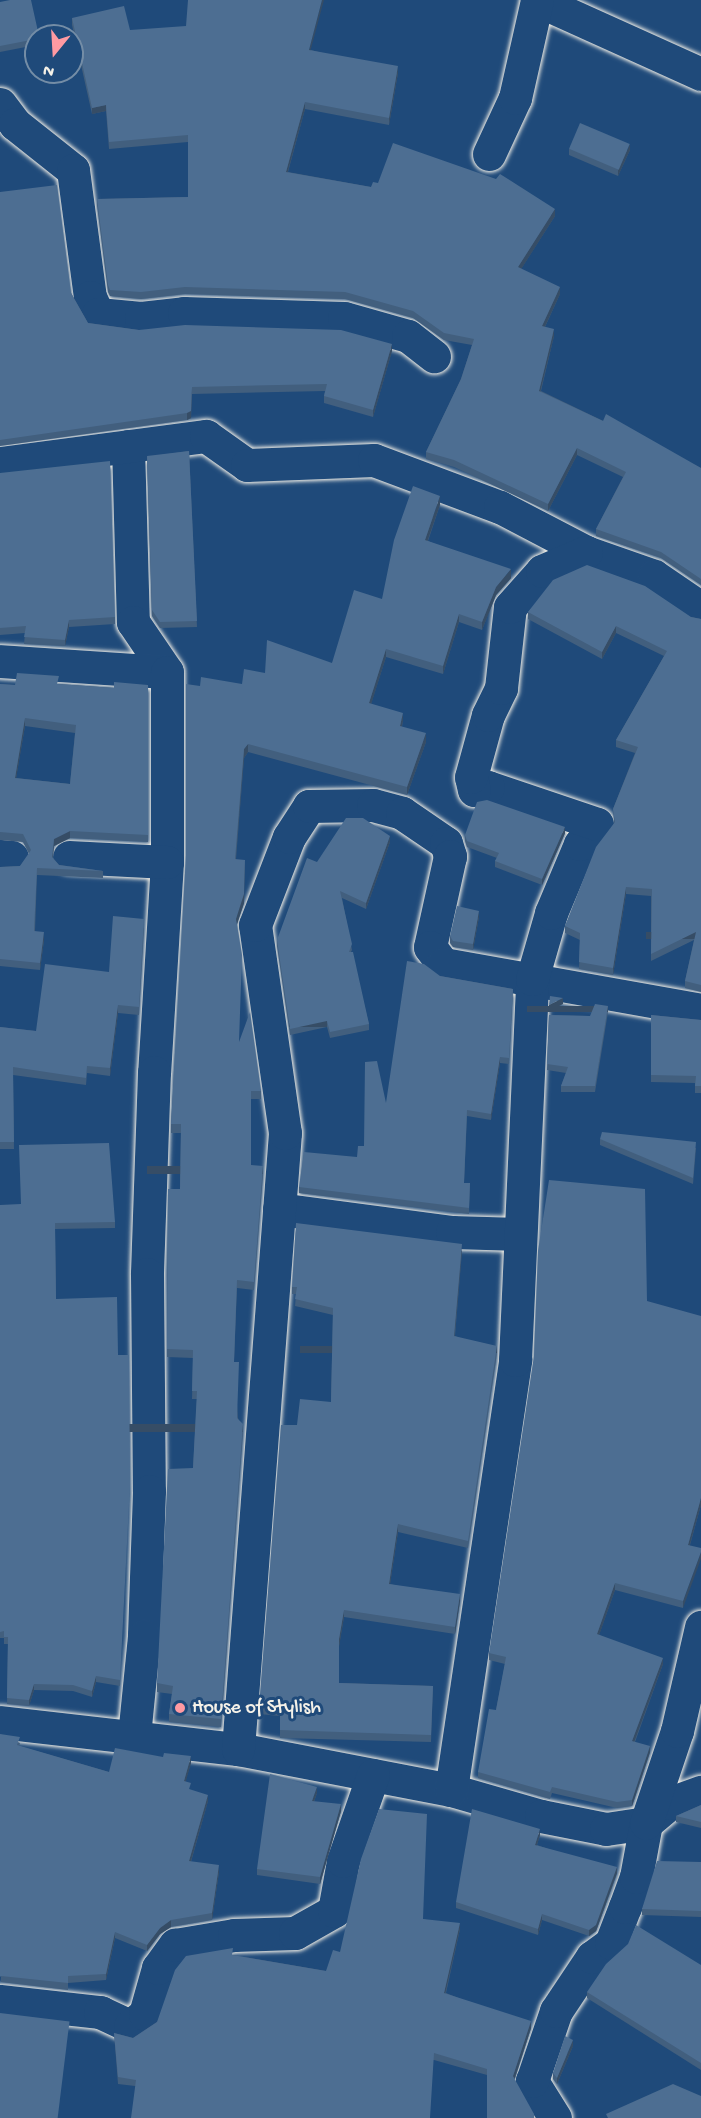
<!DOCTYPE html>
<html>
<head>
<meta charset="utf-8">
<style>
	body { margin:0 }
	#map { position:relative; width:701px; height:2118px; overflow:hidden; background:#1f4a7a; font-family:"Gochi Hand",sans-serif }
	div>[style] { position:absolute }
	.roads { filter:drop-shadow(0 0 2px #f4f1e8) drop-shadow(0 0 2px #f4f1e8) }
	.street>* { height:33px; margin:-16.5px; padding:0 16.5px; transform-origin:16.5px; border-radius:16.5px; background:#1f4a7a }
	.wall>* { inset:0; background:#425f7e }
	.shaded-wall>* { inset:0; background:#364d66; transform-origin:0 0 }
	.building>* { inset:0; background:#4d6e92; transform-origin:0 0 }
	.dots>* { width:16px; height:16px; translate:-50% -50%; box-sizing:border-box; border:3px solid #1f4a7a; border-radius:50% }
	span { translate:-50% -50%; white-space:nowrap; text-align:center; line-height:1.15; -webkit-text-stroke:6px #1f4a7a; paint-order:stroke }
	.poi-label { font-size:20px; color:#f4f1e8 }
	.left { translate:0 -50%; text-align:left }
	.north { position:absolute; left:24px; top:24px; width:60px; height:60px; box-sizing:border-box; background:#1f4a7a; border:2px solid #748da6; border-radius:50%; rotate:198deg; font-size:16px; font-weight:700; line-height:24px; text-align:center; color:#f4f1e8 }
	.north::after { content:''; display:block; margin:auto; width:21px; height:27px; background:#ff9aa2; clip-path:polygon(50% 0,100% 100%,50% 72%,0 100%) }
</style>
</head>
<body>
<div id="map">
	<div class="roads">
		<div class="street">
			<i style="left:537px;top:0;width:180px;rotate:24.3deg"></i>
			<i style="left:0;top:104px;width:25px;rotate:53deg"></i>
			<i style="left:15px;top:124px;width:74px;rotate:38.4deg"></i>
			<i style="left:73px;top:170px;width:128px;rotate:82.4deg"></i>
			<i style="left:90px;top:297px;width:19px;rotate:65deg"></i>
			<i style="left:98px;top:314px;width:43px;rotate:5.3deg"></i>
			<i style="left:141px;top:318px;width:43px;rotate:-6.6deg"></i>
			<i style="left:184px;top:313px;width:160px;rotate:1.8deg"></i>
			<i style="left:344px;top:318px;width:66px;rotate:15.7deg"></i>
			<i style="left:408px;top:336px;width:33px;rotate:38deg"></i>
			<i style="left:489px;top:154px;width:62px;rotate:-65.1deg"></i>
			<i style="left:515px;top:98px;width:100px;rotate:-77.3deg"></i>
			<i style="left:128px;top:446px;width:176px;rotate:88.4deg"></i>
			<i style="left:133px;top:622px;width:60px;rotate:55.8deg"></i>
			<i style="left:0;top:463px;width:208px;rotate:-7.5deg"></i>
			<i style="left:206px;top:436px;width:50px;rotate:35.3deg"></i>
			<i style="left:247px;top:465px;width:127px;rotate:-2.3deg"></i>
			<i style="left:374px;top:460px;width:134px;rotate:20.5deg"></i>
			<i style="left:500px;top:507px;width:97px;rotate:27.6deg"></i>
			<i style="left:586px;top:552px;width:72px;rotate:19.4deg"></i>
			<i style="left:654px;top:576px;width:57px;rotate:34.2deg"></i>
			<i style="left:0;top:661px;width:167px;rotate:3.8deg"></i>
			<i style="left:167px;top:672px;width:190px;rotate:90deg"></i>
			<i style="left:167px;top:862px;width:210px;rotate:93.5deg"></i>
			<i style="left:154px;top:1072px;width:202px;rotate:92deg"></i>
			<i style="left:147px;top:1274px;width:217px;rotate:89.5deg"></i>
			<i style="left:149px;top:1491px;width:145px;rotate:92deg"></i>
			<i style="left:144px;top:1636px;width:100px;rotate:95.7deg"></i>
			<i style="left:0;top:856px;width:12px;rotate:5deg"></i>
			<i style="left:69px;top:857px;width:98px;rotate:2.9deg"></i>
			<i style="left:279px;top:1209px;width:175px;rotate:7.6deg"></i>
			<i style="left:452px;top:1232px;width:68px;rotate:1.7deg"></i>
			<i style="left:0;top:1722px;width:240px;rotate:6.5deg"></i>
			<i style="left:238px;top:1749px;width:217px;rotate:10.9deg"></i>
			<i style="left:451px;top:1790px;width:94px;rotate:16.1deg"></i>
			<i style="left:541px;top:1816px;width:66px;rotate:11.3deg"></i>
			<i style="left:606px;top:1829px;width:40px;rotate:-8.5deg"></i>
			<i style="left:646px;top:1823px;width:31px;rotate:-40deg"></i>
			<i style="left:670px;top:1803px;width:33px;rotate:-20deg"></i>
			<i style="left:238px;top:1749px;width:618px;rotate:-85.64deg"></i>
			<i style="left:285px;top:1133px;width:210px;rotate:-98.2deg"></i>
			<i style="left:255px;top:925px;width:94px;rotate:-68.9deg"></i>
			<i style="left:289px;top:837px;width:37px;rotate:-57deg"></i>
			<i style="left:309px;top:806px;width:64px;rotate:-0.9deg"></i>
			<i style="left:373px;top:805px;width:30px;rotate:15deg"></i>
			<i style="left:402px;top:813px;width:53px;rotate:34.3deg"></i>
			<i style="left:446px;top:843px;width:14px;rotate:73deg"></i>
			<i style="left:450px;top:856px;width:93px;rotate:102.4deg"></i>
			<i style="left:430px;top:947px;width:21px;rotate:53deg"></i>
			<i style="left:443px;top:964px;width:262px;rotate:10.1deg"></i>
			<i style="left:451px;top:1790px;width:435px;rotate:-81.5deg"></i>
			<i style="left:515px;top:1360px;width:381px;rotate:-87.4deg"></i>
			<i style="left:532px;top:979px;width:69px;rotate:-73.9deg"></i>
			<i style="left:551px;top:913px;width:75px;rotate:-67.2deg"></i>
			<i style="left:580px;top:844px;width:26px;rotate:-50deg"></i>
			<i style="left:597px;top:824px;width:115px;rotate:-161.3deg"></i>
			<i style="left:488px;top:787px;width:14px;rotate:168deg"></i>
			<i style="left:474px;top:790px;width:13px;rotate:-103deg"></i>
			<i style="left:471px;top:777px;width:64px;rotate:-74.7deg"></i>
			<i style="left:488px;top:715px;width:30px;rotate:-64deg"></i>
			<i style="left:501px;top:688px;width:81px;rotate:-83.7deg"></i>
			<i style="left:510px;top:607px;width:48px;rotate:-48.4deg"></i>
			<i style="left:542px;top:571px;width:48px;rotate:-23.4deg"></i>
			<i style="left:0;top:2001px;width:101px;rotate:6.3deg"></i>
			<i style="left:100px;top:2012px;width:33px;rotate:25deg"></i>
			<i style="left:130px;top:2026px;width:19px;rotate:-39deg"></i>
			<i style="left:145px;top:2014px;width:48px;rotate:-74.2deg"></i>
			<i style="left:158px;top:1968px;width:29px;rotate:-54deg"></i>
			<i style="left:175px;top:1945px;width:60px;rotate:-9.6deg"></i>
			<i style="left:234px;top:1935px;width:61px;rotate:-1.9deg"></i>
			<i style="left:295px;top:1933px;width:45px;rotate:-29.4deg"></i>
			<i style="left:334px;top:1911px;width:51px;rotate:-79.8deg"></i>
			<i style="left:343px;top:1861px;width:91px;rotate:-70.8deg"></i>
			<i style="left:555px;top:2118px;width:44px;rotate:-121.9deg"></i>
			<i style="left:532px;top:2081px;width:74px;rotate:-71.1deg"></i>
			<i style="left:556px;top:2011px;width:65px;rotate:-56.3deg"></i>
			<i style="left:592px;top:1957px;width:24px;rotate:-36deg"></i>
			<i style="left:611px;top:1943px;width:39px;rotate:-69deg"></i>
			<i style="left:625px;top:1907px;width:32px;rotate:-70deg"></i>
			<i style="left:636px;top:1877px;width:55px;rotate:-79.5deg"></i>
			<i style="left:646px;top:1823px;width:97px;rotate:-71.4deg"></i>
			<i style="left:677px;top:1731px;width:107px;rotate:-77deg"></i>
		</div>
	</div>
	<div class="wall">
		<i style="clip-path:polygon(0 2px,36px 36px,36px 45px,0 52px)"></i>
		<i style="clip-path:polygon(72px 18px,130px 30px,311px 50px,398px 73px,389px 125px,305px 109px,288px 172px,371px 187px,378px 183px,555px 216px,521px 269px,560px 294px,545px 327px,554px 336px,541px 391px,701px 468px,701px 585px,661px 558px,596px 536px,596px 529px,623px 477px,577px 455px,548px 511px,454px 467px,426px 459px,426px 452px,461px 379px,472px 345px,444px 340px,413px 318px,345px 299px,185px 294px,141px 299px,110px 296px,108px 292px,97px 205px,97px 199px,188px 197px,188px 142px,109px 149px,106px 111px,92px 114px,72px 25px)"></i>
		<i style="clip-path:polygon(569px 149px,630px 150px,618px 176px,569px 155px)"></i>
		<i style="clip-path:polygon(0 192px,71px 293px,88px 323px,139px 330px,392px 351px,373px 417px,324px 403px,324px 396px,325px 391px,192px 394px,191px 418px,187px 420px,0 446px)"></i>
		<i style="clip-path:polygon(189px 451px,197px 627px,160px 628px,152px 616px,147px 457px)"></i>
		<i style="clip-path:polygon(0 473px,115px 617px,115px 624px,69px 627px,65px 646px,24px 644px,25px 633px,0 635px)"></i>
		<i style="clip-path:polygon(440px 505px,428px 541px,511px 578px,496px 595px,482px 630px,459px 622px,443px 674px,386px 657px,371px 704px,403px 721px,402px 727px,426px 742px,407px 795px,248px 752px,244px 758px,236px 859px,244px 903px,237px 924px,239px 1041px,261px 1091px,261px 1099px,251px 1099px,251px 1165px,263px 1174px,254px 1290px,237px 1288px,234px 1362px,238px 1418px,243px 1432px,221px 1727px,169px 1722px,169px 1714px,172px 1694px,157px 1692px,157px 1683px,193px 1468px,197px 1399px,192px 1399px,193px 1358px,167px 1357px,168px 1189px,180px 1189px,181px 1133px,171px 1133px,171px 1124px,200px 686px,242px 684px,265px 673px,332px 663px,382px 599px)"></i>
		<i style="clip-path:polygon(528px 612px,691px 617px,701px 619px,701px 992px,685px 988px,685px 981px,694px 940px,651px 961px,651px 896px,626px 894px,613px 975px,579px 969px,580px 940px,565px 933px,565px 926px,614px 823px,613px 809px,635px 753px,616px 747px,616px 740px,664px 656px,616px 633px,602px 659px,528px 619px)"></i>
		<i style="clip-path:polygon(evenodd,0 684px,15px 685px,58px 684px,114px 688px,148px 685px,148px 842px,70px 838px,54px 846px,53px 858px,59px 865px,103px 871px,103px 878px,37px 875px,35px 931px,44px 940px,40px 970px,0 966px,0 867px,20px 866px,29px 854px,23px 842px,0 840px,0 684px,25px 726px,75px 733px,70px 784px,16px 778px,25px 726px)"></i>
		<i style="clip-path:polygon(565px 833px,542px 885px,495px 867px,495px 861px,497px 858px,467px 847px,465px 841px,465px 835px)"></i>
		<i style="clip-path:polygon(390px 842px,366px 909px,342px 898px,352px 950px,351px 952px,369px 1024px,369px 1030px,330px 1038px,327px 1027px,290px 1035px,277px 946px,277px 940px,317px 862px)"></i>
		<i style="clip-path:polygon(479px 917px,473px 950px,453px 947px,450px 943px,450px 936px)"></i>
		<i style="clip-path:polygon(144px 927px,139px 1015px,118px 1013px,110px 1076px,87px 1073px,86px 1085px,13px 1075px,14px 1149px,0 1149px,0 1027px,36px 1031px,109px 972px)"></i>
		<i style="clip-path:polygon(440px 976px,513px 989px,509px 1064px,500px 1063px,491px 1120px,467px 1116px,464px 1183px,470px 1183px,469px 1214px,299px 1193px,299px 1187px,357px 1157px,364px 1146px,386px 1103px)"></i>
		<i style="clip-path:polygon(608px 1012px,595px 1092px,561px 1092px,561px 1086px,566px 1073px,547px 1070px,549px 1015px,590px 1016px)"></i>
		<i style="clip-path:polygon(651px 1015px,701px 1020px,701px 1093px,695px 1093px,695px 1083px,651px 1082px)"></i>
		<i style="clip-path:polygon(600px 1139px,696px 1148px,693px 1184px,600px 1145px)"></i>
		<i style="clip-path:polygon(0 1205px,115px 1222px,115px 1228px,55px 1229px,56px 1299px,118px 1355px,129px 1355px,120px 1686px,96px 1682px,92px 1697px,73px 1691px,34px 1690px,29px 1706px,7px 1704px,8px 1644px,4px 1644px,4px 1638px,0 1638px)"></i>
		<i style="clip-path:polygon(462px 1251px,455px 1336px,497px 1353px,468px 1548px,398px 1532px,390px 1584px,460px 1601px,455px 1634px,344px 1617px,339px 1646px,339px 1683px,433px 1686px,431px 1742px,280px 1738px,280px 1716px,259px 1714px,259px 1707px,297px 1425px,331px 1402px,333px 1315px,295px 1306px,296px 1294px,292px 1294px,292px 1287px)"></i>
		<i style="clip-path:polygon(647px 1301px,701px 1505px,690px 1545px,683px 1608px,615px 1590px,599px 1635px,663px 1664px,635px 1742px,650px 1752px,632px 1806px,617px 1808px,552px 1793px,550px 1799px,478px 1778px,478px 1772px,496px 1710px,505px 1664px,489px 1660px,489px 1653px)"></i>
		<i style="clip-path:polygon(0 1734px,20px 1743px,19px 1746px,109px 1772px,191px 1763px,185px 1782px,190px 1790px,208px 1801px,191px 1862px,219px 1872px,212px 1920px,171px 1927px,160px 1934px,147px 1951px,115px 1938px,106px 1980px,68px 1983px,68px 1990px,1px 1982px)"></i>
		<i style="clip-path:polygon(317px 1793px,314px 1802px,341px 1811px,320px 1884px,257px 1875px,257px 1869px)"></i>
		<i style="clip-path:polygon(701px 1805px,701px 1828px,676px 1822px,676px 1816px)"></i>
		<i style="clip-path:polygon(540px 1835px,537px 1845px,617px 1873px,596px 1931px,589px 1936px,542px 1920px,538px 1935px,456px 1908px,456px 1902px)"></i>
		<i style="clip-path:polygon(701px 1862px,701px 1917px,642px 1915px,642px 1909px)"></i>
		<i style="clip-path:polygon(423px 1919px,460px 1929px,446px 1993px,531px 2028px,515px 2079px,487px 2075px,434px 2060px,135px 2086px,118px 2084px,114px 2033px,133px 2038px,157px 2022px,233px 1955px,326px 1971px,340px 1952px)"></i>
		<i style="clip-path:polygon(701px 1965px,701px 2070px,587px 1998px,587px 1992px)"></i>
		<i style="clip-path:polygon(573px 2046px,557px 2084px,553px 2079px,553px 2073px)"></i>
	</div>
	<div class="shaded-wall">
		<i style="clip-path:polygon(322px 0,324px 0,309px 56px,309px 50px)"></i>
		<i style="clip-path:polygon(398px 66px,398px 73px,389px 125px,389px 118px)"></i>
		<i style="clip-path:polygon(305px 102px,305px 109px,286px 178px,286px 172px)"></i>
		<i style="clip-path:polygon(106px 105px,106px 111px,92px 114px,92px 108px)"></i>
		<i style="clip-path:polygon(630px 144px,630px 150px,618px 176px,618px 170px)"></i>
		<i style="clip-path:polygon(555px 209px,555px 216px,518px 274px,518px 267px)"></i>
		<i style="clip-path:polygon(560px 287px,560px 294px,542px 333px,542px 326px)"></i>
		<i style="clip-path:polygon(554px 329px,554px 336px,539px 397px,539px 391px)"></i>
		<i style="clip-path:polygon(392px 344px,392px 351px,373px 417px,373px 410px)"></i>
		<i style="clip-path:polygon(192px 387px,191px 418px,187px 420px,187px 413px)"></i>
		<i style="clip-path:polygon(577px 448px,577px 455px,548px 511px,548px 504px)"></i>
		<i style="clip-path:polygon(440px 496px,440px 505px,425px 548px,425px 540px)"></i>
		<i style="clip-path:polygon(511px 569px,511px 578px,496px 595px,482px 630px,482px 622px,496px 587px)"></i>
		<i style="clip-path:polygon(459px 614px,459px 622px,443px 674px,443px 666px)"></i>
		<i style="clip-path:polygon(69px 620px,69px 627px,65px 646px,65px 640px)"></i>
		<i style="clip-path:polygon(616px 626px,616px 633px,602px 659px,602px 652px)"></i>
		<i style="clip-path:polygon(386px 649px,386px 657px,369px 711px,369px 703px)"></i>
		<i style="clip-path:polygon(403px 713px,403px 721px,400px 734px,400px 726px)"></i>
		<i style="clip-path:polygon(25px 718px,25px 726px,15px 785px,15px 778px)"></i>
		<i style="clip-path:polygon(426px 733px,426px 742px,407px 795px,407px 787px)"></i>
		<i style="clip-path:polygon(248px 744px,248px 752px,244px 758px,235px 868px,244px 749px)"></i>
		<i style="clip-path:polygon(565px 827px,565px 833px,542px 885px,542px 879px)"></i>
		<i style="clip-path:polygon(70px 831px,70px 838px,54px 846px,52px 865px,54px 839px)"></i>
		<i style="clip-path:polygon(390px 836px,390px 842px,366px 909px,366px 903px)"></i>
		<i style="clip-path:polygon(245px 860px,244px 903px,236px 927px,236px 919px)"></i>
		<i style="clip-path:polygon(626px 887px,626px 894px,613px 975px,613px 968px)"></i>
		<i style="clip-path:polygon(479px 911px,479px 917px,473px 950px,473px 944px)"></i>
		<i style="clip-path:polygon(44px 932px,44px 940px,40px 970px,40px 963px)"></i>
		<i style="left:696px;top:932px;width:7px;height:50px;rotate:90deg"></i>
		<i style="clip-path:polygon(563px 998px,563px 1004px,549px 1011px,549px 1005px)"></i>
		<i style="clip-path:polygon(118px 1005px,118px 1013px,110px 1076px,110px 1068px)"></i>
		<i style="left:608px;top:1006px;width:6px;height:81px;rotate:90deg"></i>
		<i style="left:327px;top:1021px;width:6px;height:38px;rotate:90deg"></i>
		<i style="clip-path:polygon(500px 1057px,500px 1063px,491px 1120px,491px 1114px)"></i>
		<i style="left:263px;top:1166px;width:8px;height:116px;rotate:90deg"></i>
		<i style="clip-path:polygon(462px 1244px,462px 1251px,454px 1343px,454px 1336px)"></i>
		<i style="left:497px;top:1346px;width:7px;height:197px;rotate:90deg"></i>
		<i style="left:243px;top:1424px;width:8px;height:296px;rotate:90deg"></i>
		<i style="clip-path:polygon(701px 1498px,701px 1505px,688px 1551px,688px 1545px)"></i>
		<i style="clip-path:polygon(398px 1524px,398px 1532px,389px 1591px,389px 1584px)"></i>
		<i style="clip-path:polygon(701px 1552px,701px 1559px,683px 1608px,683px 1601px)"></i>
		<i style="clip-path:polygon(615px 1583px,615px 1590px,597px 1641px,597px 1634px)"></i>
		<i style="clip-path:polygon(460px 1594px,460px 1601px,455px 1634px,455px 1627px)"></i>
		<i style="clip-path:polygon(344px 1610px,344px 1617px,339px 1647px,339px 1639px)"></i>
		<i style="clip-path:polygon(663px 1658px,663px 1664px,632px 1748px,632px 1741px)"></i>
		<i style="clip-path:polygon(96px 1676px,96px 1682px,92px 1697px,92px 1691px)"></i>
		<i style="clip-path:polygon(34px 1684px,34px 1690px,29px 1706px,29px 1700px)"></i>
		<i style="clip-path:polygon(650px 1746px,650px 1752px,632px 1806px,632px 1800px)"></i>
		<i style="clip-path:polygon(191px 1756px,191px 1763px,184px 1788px,184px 1781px)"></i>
		<i style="clip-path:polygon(317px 1787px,317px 1793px,312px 1807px,312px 1801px)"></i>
		<i style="clip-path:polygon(208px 1795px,208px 1801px,189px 1868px,189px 1861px)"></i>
		<i style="clip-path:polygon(341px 1804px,341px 1811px,320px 1884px,320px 1877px)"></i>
		<i style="clip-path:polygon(540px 1829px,540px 1835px,535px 1851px,535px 1845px)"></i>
		<i style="clip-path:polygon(219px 1865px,219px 1872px,212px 1920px,212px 1913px)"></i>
		<i style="clip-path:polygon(617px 1867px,617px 1873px,596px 1931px,589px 1936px,589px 1930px)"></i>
		<i style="clip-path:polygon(542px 1914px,542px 1920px,538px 1935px,538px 1929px)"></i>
		<i style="clip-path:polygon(171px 1920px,171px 1927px,160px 1934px,147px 1951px,147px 1945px,160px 1928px)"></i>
		<i style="clip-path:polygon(460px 1923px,460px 1929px,444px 1999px,444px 1993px)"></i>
		<i style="clip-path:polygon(115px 1932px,115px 1938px,106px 1980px,106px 1974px)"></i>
		<i style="clip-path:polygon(531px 2021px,531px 2028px,513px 2083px,513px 2076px)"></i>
		<i style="clip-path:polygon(573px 2040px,573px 2046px,557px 2084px,557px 2078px)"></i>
	</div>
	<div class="building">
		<i style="clip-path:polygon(10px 0,31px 0,39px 36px,36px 36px,36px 39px,0 46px,0 2px)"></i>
		<i style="clip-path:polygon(188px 0,322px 0,309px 50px,398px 66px,389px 118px,305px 102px,286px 172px,371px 187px,373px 182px,378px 183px,393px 143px,496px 179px,500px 174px,555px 209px,518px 267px,560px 287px,542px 326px,554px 329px,539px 391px,603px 421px,606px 414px,701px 468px,701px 579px,661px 552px,596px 529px,626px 472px,577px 448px,548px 504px,454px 460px,426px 452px,461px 379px,474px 339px,444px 333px,413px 311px,345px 292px,185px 287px,141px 292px,110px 290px,108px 285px,97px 199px,188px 197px,188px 135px,109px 142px,106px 105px,92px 108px,72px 18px,124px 6px,130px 30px,186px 26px)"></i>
		<i style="left:580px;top:123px;width:54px;height:28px;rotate:23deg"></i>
		<i style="clip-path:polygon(57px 185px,71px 293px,88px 323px,139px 330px,185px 325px,341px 330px,392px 344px,373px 410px,324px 396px,327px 384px,192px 387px,191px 411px,187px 413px,0 440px,0 192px)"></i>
		<i style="clip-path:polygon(189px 451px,197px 621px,160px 622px,152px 610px,147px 456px)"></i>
		<i style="clip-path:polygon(110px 461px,115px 617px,69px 620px,65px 640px,24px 637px,26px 626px,0 628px,0 473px)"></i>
		<i style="clip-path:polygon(413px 486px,440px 496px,425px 540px,511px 569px,496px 587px,482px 622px,459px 614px,443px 666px,386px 649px,369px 703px,403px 713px,400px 726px,426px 733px,407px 787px,248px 744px,244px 749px,235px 859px,245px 860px,244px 894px,236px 919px,242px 955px,239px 1042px,250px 1012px,261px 1091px,251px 1091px,251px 1165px,263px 1166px,254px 1282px,237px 1280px,234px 1362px,239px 1362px,237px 1418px,243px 1424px,221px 1719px,169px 1714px,173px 1686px,157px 1683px,168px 1469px,193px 1468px,197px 1391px,192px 1391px,193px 1350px,167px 1349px,168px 1189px,180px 1189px,181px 1124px,171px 1124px,186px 855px,186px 684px,200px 686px,201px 677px,242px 684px,244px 669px,265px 673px,267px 640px,332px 663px,354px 590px,382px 599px,394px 540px)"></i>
		<i style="clip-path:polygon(587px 565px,645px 586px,691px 617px,701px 619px,701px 985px,685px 981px,696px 932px,651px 954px,652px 889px,626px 887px,613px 968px,579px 962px,580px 933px,565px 926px,596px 847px,615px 822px,613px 809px,638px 747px,616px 740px,667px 651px,616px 626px,602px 652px,528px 612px,553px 580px)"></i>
		<i style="clip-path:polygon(evenodd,17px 673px,59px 676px,57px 684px,114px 688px,114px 682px,148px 685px,148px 835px,70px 831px,54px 839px,52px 857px,59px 865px,103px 871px,37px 868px,34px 931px,44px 932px,40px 963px,0 959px,0 867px,20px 866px,31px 850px,23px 834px,0 832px,0 684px,15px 685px,17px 673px,25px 718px,76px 725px,70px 784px,15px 778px,25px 718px)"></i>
		<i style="clip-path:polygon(487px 800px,565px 827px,542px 879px,495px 861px,499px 853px,467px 841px,465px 835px,477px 802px)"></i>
		<i style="clip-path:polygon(346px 818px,363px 818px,390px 836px,366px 903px,340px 891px,352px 944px,349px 952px,353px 952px,369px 1024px,330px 1032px,327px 1021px,290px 1029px,277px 940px,307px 858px,317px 862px)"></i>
		<i style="clip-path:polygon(457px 906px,479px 911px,473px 944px,453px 941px,450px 936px)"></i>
		<i style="clip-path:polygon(113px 916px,144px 919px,139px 1007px,118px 1005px,110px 1068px,87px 1066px,86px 1078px,13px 1067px,14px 1142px,0 1142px,0 1027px,36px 1031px,45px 964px,109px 972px)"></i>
		<i style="clip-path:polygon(407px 961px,424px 964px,440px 976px,513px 989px,509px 1058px,500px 1057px,491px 1114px,467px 1110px,464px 1183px,470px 1183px,469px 1208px,299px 1187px,304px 1152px,357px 1157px,358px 1146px,364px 1146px,365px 1062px,377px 1061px,386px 1103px)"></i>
		<i style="clip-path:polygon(550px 996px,563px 998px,549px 1005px)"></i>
		<i style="clip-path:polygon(595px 1004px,608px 1006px,595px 1086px,561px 1086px,568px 1067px,547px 1064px,549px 1015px,590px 1016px)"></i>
		<i style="clip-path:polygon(651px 1015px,701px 1020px,701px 1086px,695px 1086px,696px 1076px,651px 1075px)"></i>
		<i style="clip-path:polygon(602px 1132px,696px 1142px,693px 1178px,600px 1139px)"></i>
		<i style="clip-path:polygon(109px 1143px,115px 1222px,55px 1223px,56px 1299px,117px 1297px,118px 1355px,129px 1355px,130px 1484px,120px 1680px,96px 1676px,92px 1691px,73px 1685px,34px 1684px,29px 1700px,7px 1698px,8px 1637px,4px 1637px,4px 1631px,0 1632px,0 1205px,21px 1204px,19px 1145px)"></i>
		<i style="clip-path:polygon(549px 1180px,645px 1189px,647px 1301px,701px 1316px,701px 1498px,688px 1545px,701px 1548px,701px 1552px,683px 1601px,615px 1583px,597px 1634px,663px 1658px,632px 1741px,650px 1746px,632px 1800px,617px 1802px,552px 1787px,550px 1792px,478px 1772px,489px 1709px,496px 1710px,506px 1657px,489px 1653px,534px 1356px,538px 1251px)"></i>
		<i style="clip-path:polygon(296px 1223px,462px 1244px,454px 1336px,497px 1346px,468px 1541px,398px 1524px,389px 1584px,460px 1594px,455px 1627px,344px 1610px,339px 1639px,339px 1683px,433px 1686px,431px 1735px,280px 1730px,280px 1708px,259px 1707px,281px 1425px,297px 1425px,300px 1399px,331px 1402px,333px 1308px,295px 1299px,297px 1287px,292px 1287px)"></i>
		<i style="clip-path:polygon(0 1734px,20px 1737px,17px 1745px,109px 1772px,115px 1748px,163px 1757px,164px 1753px,191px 1756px,184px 1781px,191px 1783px,189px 1789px,208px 1795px,189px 1861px,219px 1865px,212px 1913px,171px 1920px,160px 1928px,147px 1945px,115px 1932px,106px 1974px,68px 1976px,68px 1983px,1px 1976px,0 1977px)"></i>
		<i style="clip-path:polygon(270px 1774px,317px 1787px,312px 1801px,341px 1804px,320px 1877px,257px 1869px)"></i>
		<i style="clip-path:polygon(701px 1805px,701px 1822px,676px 1816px)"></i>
		<i style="clip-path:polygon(379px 1809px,427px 1814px,423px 1919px,460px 1923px,444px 1993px,531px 2021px,513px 2076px,534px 2114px,534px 2118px,487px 2118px,487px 2069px,434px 2053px,430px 2118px,131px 2118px,136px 2080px,118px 2077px,114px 2033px,133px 2038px,157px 2022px,175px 1970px,186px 1956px,233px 1948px,232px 1955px,326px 1971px,333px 1950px,340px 1952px,361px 1859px)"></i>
		<i style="clip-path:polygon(472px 1809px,540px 1829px,535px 1845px,617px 1867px,596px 1925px,589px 1930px,542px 1914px,538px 1929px,456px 1902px)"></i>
		<i style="clip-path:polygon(657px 1861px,701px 1862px,701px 1911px,642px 1909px)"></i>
		<i style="clip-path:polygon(636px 1925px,701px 1965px,701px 2063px,587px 1992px,606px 1964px,628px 1944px)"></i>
		<i style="left:0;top:2013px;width:70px;height:105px;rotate:7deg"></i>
		<i style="clip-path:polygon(565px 2036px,573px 2040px,557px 2078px,553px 2073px)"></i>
		<i style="clip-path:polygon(673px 2084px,701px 2096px,701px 2118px,608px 2118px,606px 2114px)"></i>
	</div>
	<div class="dots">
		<i style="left:180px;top:1708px;background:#ff9aa2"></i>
	</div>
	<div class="poi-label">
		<span class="left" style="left:192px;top:1708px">House of Stylish</span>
	</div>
	<div class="north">N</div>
</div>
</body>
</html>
